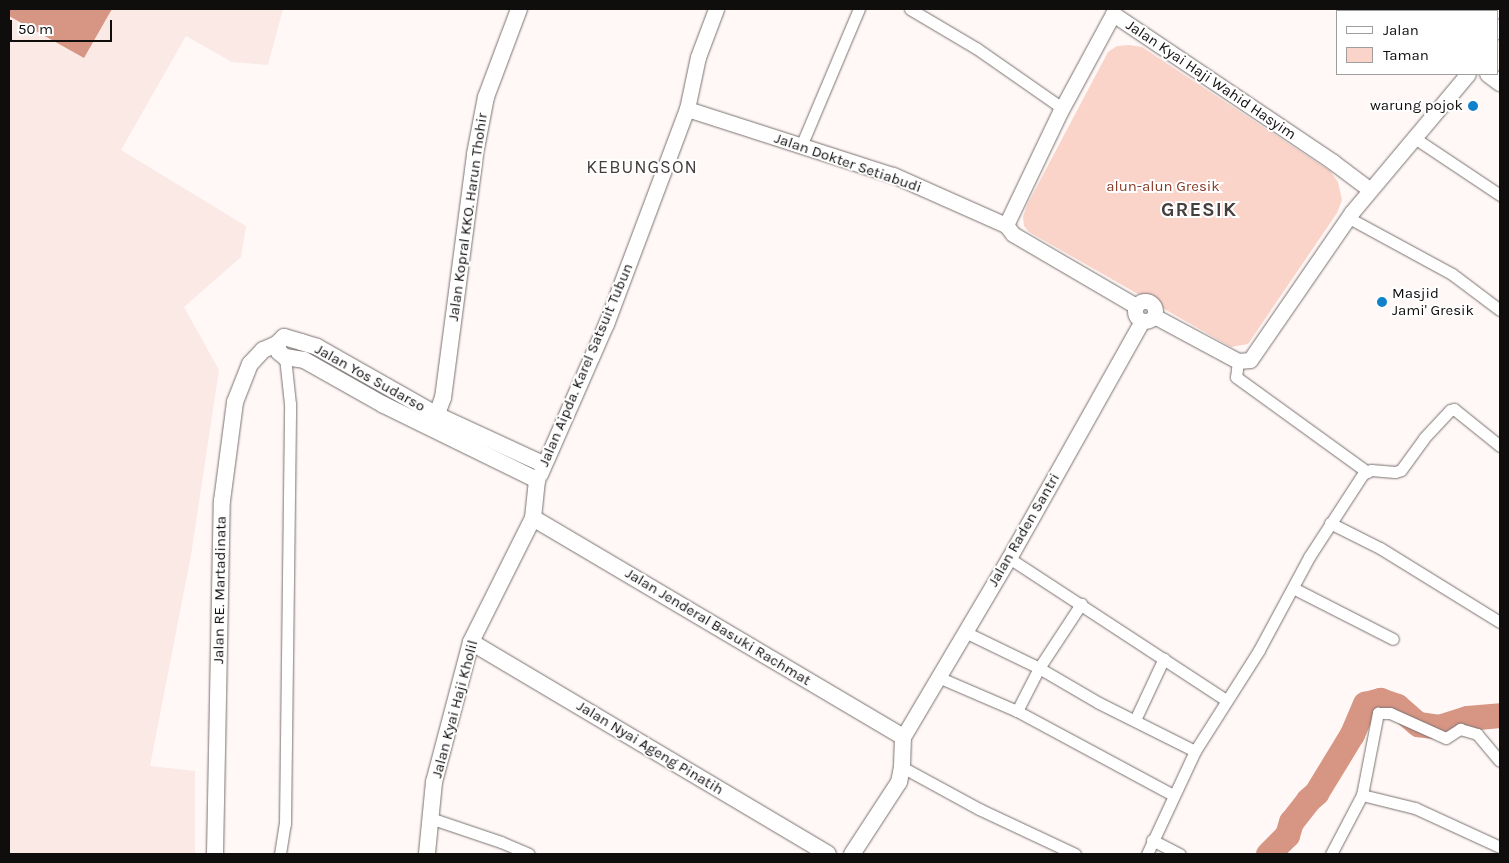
<!DOCTYPE html>
<html>
<head>
<meta charset="utf-8">
<style>
	body { margin:0 }
	#map { position:relative; width:1509px; height:863px; overflow:hidden; background:#fff8f6; font-family:Karla,sans-serif }
	div>[style] { position:absolute }
	.built>* { inset:0; background:#fae9e5 }
	.green>* { inset:0; background:#fad3c9 }
	.water>* { inset:0; background:#d79584 }
	.river>* { height:25px; margin:-12.5px; padding:0 12.5px; transform-origin:12.5px; border-radius:12.5px; background:#d79584 }
	.roads { filter:drop-shadow(0 0 1px #797270) drop-shadow(0 0 1px #797270) }
	.minor>* { height:11px; margin:-5.5px; padding:0 5.5px; transform-origin:5.5px; border-radius:5.5px; background:#fff }
	.tertiary>* { height:15px; margin:-7.5px; padding:0 7.5px; transform-origin:7.5px; border-radius:7.5px; background:#fff }
	.tertiary>.ring { margin:-7.5px; padding:0; box-sizing:content-box; background:none; border:15px solid #fff; border-radius:50% }
	.secondary>* { height:16px; margin:-8px; padding:0 8px; transform-origin:8px; border-radius:8px; background:#fff }
	.dots>* { width:14px; height:14px; translate:-50% -50%; box-sizing:border-box; border:2px solid #fff; border-radius:50% }
	span { translate:-50% -50%; white-space:nowrap; text-align:center; line-height:1.15; -webkit-text-stroke:4px #fff; paint-order:stroke }
	.street-label { font-size:15px; color:#100d0d }
	.poi-label { font-size:15px; color:#100d0d }
	.right { translate:-100% -50%; text-align:right }
	.left { translate:0 -50%; text-align:left }
	.park-label { font-size:15px; color:#893a26 }
	.quarter-label { font-size:18px; color:#443e3d; letter-spacing:1px }
	.district-label { font-size:20px; color:#443e3d; font-weight:700; letter-spacing:1px }
	.frame { position:absolute; inset:0; border:10px solid #100d0d; pointer-events:none }
	.legend { position:absolute; left:1336px; top:10px; width:162px; height:65px; box-sizing:border-box; background:#fff; border:1px solid #9f9e9e; margin:0; padding:6px 9px; list-style:none; font-size:15px; color:#100d0d }
	.legend li { display:flex; align-items:center; gap:10px; height:25px }
	.legend b { width:25px; border:1px solid #9f9e9e }
	.scale { position:absolute; left:10px; top:20px; width:102px; height:22px; box-sizing:border-box; border:2px solid #100d0d; border-top:0; padding-left:6px; font-size:15px; line-height:18px; white-space:nowrap; color:#100d0d; -webkit-text-stroke:4px #fff; paint-order:stroke }
</style>
</head>
<body>
<div id="map">
	<div class="built">
		<i style="clip-path:polygon(112px 9px,283px 9px,268px 65px,232px 62px,186px 36px,121px 150px,246px 226px,241px 257px,184px 307px,219px 370px,191px 555px,150px 766px,195px 771px,195px 854px,9px 854px,9px 16px,84px 58px)"></i>
	</div>
	<div class="green">
		<i style="clip-path:polygon(1129px 45px,1142px 47px,1330px 171px,1338px 182px,1342px 200px,1337px 213px,1248px 344px,1231px 347px,1029px 232px,1024px 226px,1023px 217px,1027px 205px,1108px 52px,1117px 46px)"></i>
	</div>
	<div class="water">
		<i style="clip-path:polygon(9px 9px,112px 9px,84px 58px,9px 16px)"></i>
	</div>
	<div class="river">
		<i style="left:1268px;top:854px;width:27px;rotate:-45deg"></i>
		<i style="left:1287px;top:835px;width:14px;rotate:-73deg"></i>
		<i style="left:1291px;top:822px;width:28px;rotate:-52deg"></i>
		<i style="left:1308px;top:800px;width:11px;rotate:-41deg"></i>
		<i style="left:1316px;top:793px;width:69px;rotate:-58.6deg"></i>
		<i style="left:1352px;top:734px;width:33px;rotate:-67deg"></i>
		<i style="left:1365px;top:704px;width:16px;rotate:-15deg"></i>
		<i style="left:1380px;top:700px;width:18px;rotate:19deg"></i>
		<i style="left:1397px;top:706px;width:28px;rotate:41deg"></i>
		<i style="left:1418px;top:724px;width:21px;rotate:8deg"></i>
		<i style="left:1439px;top:727px;width:29px;rotate:-18deg"></i>
		<i style="left:1467px;top:718px;width:33px;rotate:-5deg"></i>
	</div>
	<div class="roads">
		<div class="minor">
			<i style="left:910px;top:9px;width:77px;rotate:30.6deg"></i>
			<i style="left:976px;top:48px;width:105px;rotate:34.9deg"></i>
			<i style="left:1413px;top:137px;width:105px;rotate:33.7deg"></i>
			<i style="left:801px;top:146px;width:149px;rotate:-67.1deg"></i>
			<i style="left:1349px;top:218px;width:117px;rotate:28.5deg"></i>
			<i style="left:1452px;top:274px;width:60px;rotate:36.9deg"></i>
			<i style="left:1238px;top:361px;width:16px;rotate:97deg"></i>
			<i style="left:1236px;top:377px;width:162px;rotate:35.9deg"></i>
			<i style="left:1330px;top:523px;width:56px;rotate:26.6deg"></i>
			<i style="left:1380px;top:548px;width:141px;rotate:31.7deg"></i>
			<i style="left:1009px;top:558px;width:259px;rotate:33.2deg"></i>
			<i style="left:1293px;top:588px;width:112px;rotate:27deg"></i>
			<i style="left:965px;top:632px;width:82px;rotate:25.9deg"></i>
			<i style="left:1039px;top:668px;width:69px;rotate:30.3deg"></i>
			<i style="left:1099px;top:703px;width:107px;rotate:26.6deg"></i>
			<i style="left:938px;top:677px;width:86px;rotate:23.3deg"></i>
			<i style="left:1017px;top:711px;width:177px;rotate:28.3deg"></i>
			<i style="left:1017px;top:711px;width:48px;rotate:-62.9deg"></i>
			<i style="left:1039px;top:668px;width:77px;rotate:-56.7deg"></i>
			<i style="left:1135px;top:720px;width:68px;rotate:-64.9deg"></i>
			<i style="left:902px;top:767px;width:88px;rotate:28.6deg"></i>
			<i style="left:979px;top:809px;width:106px;rotate:25.1deg"></i>
			<i style="left:1362px;top:795px;width:55px;rotate:13.8deg"></i>
			<i style="left:1415px;top:808px;width:94px;rotate:24.6deg"></i>
			<i style="left:430px;top:818px;width:75px;rotate:18.7deg"></i>
			<i style="left:501px;top:842px;width:30px;rotate:23deg"></i>
			<i style="left:1152px;top:840px;width:31px;rotate:27deg"></i>
			<i style="left:280px;top:854px;width:30px;rotate:-81deg"></i>
			<i style="left:285px;top:824px;width:420px;rotate:-89.3deg"></i>
			<i style="left:290px;top:404px;width:47px;rotate:-96.1deg"></i>
			<i style="left:1147px;top:854px;width:114px;rotate:-65deg"></i>
			<i style="left:1195px;top:751px;width:120px;rotate:-57.6deg"></i>
			<i style="left:1259px;top:650px;width:106px;rotate:-61.7deg"></i>
			<i style="left:1309px;top:557px;width:99px;rotate:-57deg"></i>
			<i style="left:1363px;top:474px;width:9px;rotate:-27deg"></i>
			<i style="left:1371px;top:470px;width:24px;rotate:5deg"></i>
			<i style="left:1395px;top:472px;width:6px;rotate:-18deg"></i>
			<i style="left:1401px;top:470px;width:39px;rotate:-54deg"></i>
			<i style="left:1424px;top:438px;width:38px;rotate:-47deg"></i>
			<i style="left:1450px;top:410px;width:4px;rotate:-14deg"></i>
			<i style="left:1454px;top:409px;width:59px;rotate:38.8deg"></i>
			<i style="left:1331px;top:854px;width:67px;rotate:-62.3deg"></i>
			<i style="left:1362px;top:795px;width:84px;rotate:-79deg"></i>
			<i style="left:1378px;top:713px;width:12px"></i>
			<i style="left:1390px;top:713px;width:61px;rotate:24.1deg"></i>
			<i style="left:1446px;top:738px;width:17px;rotate:-33deg"></i>
			<i style="left:1460px;top:729px;width:18px;rotate:16deg"></i>
			<i style="left:1477px;top:734px;width:35px;rotate:50deg"></i>
		</div>
		<div class="tertiary">
			<i style="left:687px;top:109px;width:216px;rotate:17.8deg"></i>
			<i style="left:893px;top:175px;width:124px;rotate:23.9deg"></i>
			<i class="ring" style="left:1135px;top:301px;width:5px;height:5px"></i>
			<i style="left:1136px;top:306px;width:143px;rotate:-149.7deg"></i>
			<i style="left:1013px;top:234px;width:11px;rotate:-128deg"></i>
			<i style="left:1006px;top:225px;width:125px;rotate:-64.5deg"></i>
			<i style="left:1060px;top:112px;width:111px;rotate:-61.6deg"></i>
			<i style="left:1113px;top:14px;width:265px;rotate:33.9deg"></i>
			<i style="left:1333px;top:162px;width:45px;rotate:36.9deg"></i>
			<i style="left:1154px;top:316px;width:95px;rotate:28.2deg"></i>
			<i style="left:1238px;top:361px;width:12px;rotate:-5deg"></i>
			<i style="left:1250px;top:360px;width:180px;rotate:-55.4deg"></i>
			<i style="left:1352px;top:212px;width:180px;rotate:-50deg"></i>
			<i style="left:540px;top:474px;width:164px;rotate:-66.3deg"></i>
			<i style="left:606px;top:324px;width:230px;rotate:-69.4deg"></i>
			<i style="left:687px;top:109px;width:53px;rotate:-78.1deg"></i>
			<i style="left:698px;top:57px;width:51px;rotate:-69.4deg"></i>
			<i style="left:903px;top:737px;width:208px;rotate:-59.4deg"></i>
			<i style="left:1009px;top:558px;width:272px;rotate:-60.7deg"></i>
		</div>
		<div class="secondary">
			<i style="left:1498px;top:31px;width:4px;rotate:-63deg"></i>
			<i style="left:1488px;top:74px;width:15px;rotate:37deg"></i>
			<i style="left:277px;top:344px;width:8px;rotate:76deg"></i>
			<i style="left:279px;top:352px;width:8px;rotate:40deg"></i>
			<i style="left:285px;top:357px;width:19px;rotate:9deg"></i>
			<i style="left:304px;top:360px;width:90px;rotate:29.4deg"></i>
			<i style="left:382px;top:404px;width:173px;rotate:26.1deg"></i>
			<i style="left:537px;top:480px;width:38px;rotate:96deg"></i>
			<i style="left:533px;top:518px;width:139px;rotate:116.6deg"></i>
			<i style="left:471px;top:642px;width:145px;rotate:104.8deg"></i>
			<i style="left:434px;top:782px;width:72px;rotate:95.6deg"></i>
			<i style="left:433px;top:425px;width:29px;rotate:-70deg"></i>
			<i style="left:443px;top:398px;width:246px;rotate:-82.5deg"></i>
			<i style="left:475px;top:154px;width:58px;rotate:-79.1deg"></i>
			<i style="left:486px;top:97px;width:94px;rotate:-69.4deg"></i>
			<i style="left:533px;top:518px;width:430px;rotate:30.6deg"></i>
			<i style="left:903px;top:737px;width:30px;rotate:92deg"></i>
			<i style="left:902px;top:767px;width:15px;rotate:101deg"></i>
			<i style="left:899px;top:782px;width:86px;rotate:123.1deg"></i>
			<i style="left:471px;top:642px;width:415px;rotate:30.7deg"></i>
			<i style="left:215px;top:854px;width:353px;rotate:-88.9deg"></i>
			<i style="left:222px;top:501px;width:100px;rotate:-82.5deg"></i>
			<i style="left:235px;top:402px;width:41px;rotate:-68.5deg"></i>
			<i style="left:250px;top:364px;width:19px;rotate:-47deg"></i>
			<i style="left:263px;top:350px;width:15px;rotate:-23deg"></i>
			<i style="left:277px;top:344px;width:10px;rotate:-45deg"></i>
			<i style="left:284px;top:337px;width:18px;rotate:16deg"></i>
			<i style="left:301px;top:342px;width:17px;rotate:17deg"></i>
			<i style="left:317px;top:347px;width:138px;rotate:29.5deg"></i>
			<i style="left:437px;top:415px;width:117px;rotate:24.8deg"></i>
		</div>
	</div>
	<div class="dots">
		<i style="left:1473px;top:106px;background:#0f82cb"></i>
		<i style="left:1382px;top:302px;background:#0f82cb"></i>
	</div>
	<div class="street-label">
		<span style="left:1211px;top:80px;rotate:34deg">Jalan Kyai Haji Wahid Hasyim</span>
		<span style="left:848px;top:163px;rotate:19deg">Jalan Dokter Setiabudi</span>
		<span style="left:468px;top:217px;rotate:-82deg">Jalan Kopral KKO. Harun Thohir</span>
		<span style="left:586px;top:365px;rotate:-67deg">Jalan Aipda. Karel Satsuit Tubun</span>
		<span style="left:370px;top:378px;rotate:29deg">Jalan Yos Sudarso</span>
		<span style="left:1024px;top:530px;rotate:-60deg">Jalan Raden Santri</span>
		<span style="left:220px;top:590px;rotate:-89deg">Jalan RE. Martadinata</span>
		<span style="left:718px;top:627px;rotate:31deg">Jalan Jenderal Basuki Rachmat</span>
		<span style="left:455px;top:709px;rotate:-75deg">Jalan Kyai Haji Kholil</span>
		<span style="left:650px;top:748px;rotate:31deg">Jalan Nyai Ageng Pinatih</span>
	</div>
	<div class="poi-label">
		<span class="right" style="left:1463px;top:106px">warung pojok</span>
		<span class="left" style="left:1392px;top:302px">Masjid<br>Jami' Gresik</span>
	</div>
	<div class="park-label">
		<span style="left:1163px;top:187px">alun-alun Gresik</span>
	</div>
	<div class="quarter-label">
		<span style="left:642px;top:167px">KEBUNGSON</span>
	</div>
	<div class="district-label">
		<span style="left:1199px;top:209px">GRESIK</span>
	</div>
	<div class="frame"></div>
	<ul class="legend">
	<li><b style="height:6px;background:#fff"></b>Jalan</li>
	<li><b style="height:14px;background:#fad3c9"></b>Taman</li>
	</ul>
	<div class="scale">50 m</div>
</div>
</body>
</html>
